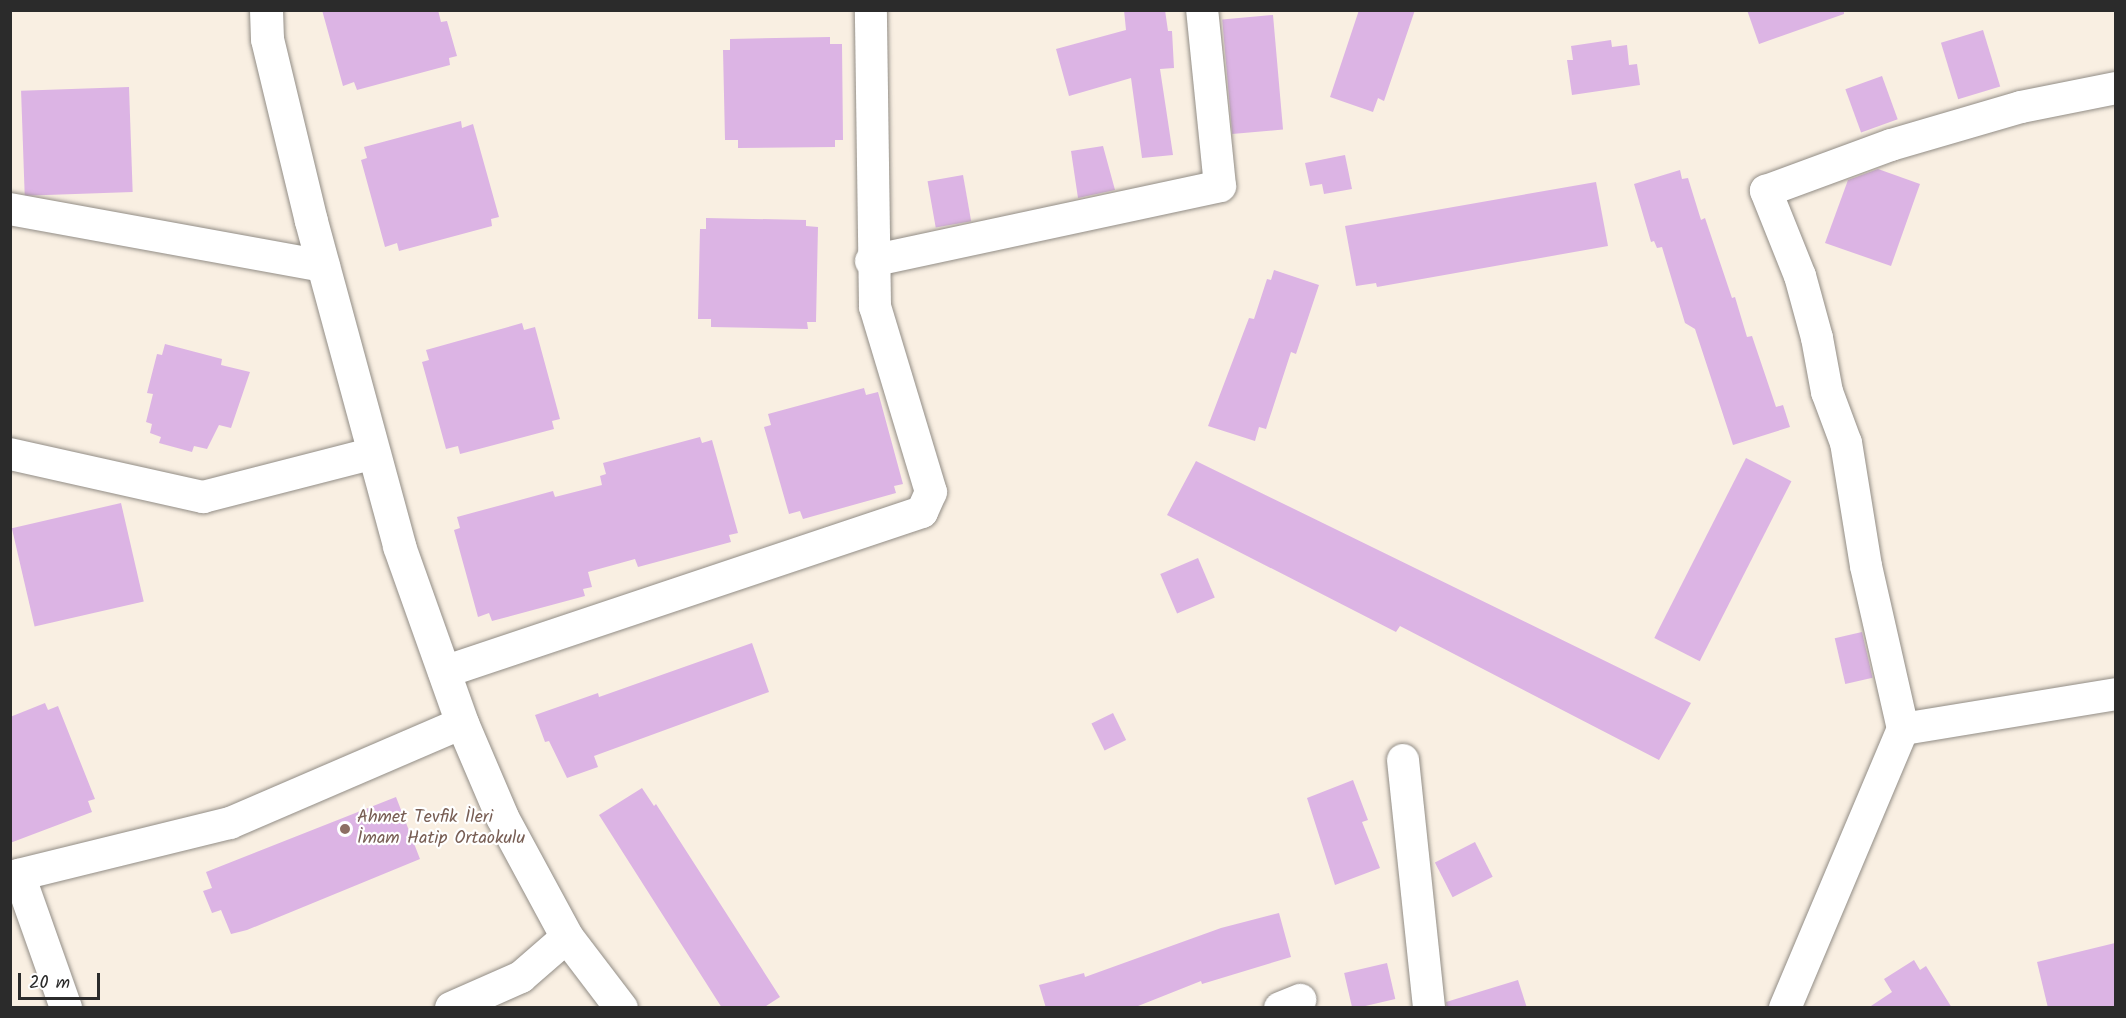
<!DOCTYPE html>
<html>
<head>
<meta charset="utf-8">
<style>
	body { margin:0 }
	#map { position:relative; width:2126px; height:1018px; overflow:hidden; background:#f9efe2; font-family:Kalam,sans-serif }
	div>[style] { position:absolute }
	.building>* { inset:0; background:#dcb4e4; transform-origin:0 0 }
	.roads { filter:drop-shadow(0 0 2px #928d86) drop-shadow(0 0 2px #928d86) }
	.minor>* { height:32px; margin:-16px; padding:0 16px; transform-origin:16px; border-radius:16px; background:#fff }
	.tertiary>* { height:33px; margin:-16.5px; padding:0 16.5px; transform-origin:16.5px; border-radius:16.5px; background:#fff }
	.dots>* { width:16px; height:16px; translate:-50% -50%; box-sizing:border-box; border:3px solid #fff; border-radius:50% }
	span { translate:-50% -50%; white-space:nowrap; text-align:center; line-height:1.15; -webkit-text-stroke:4.5px #fff; paint-order:stroke }
	.education-label { font-size:18px; color:#785e54 }
	.left { translate:0 -50%; text-align:left }
	.frame { position:absolute; inset:0; border:12px solid #2b2b2b; pointer-events:none }
	.scale { position:absolute; left:18px; top:973px; width:82px; height:27px; box-sizing:border-box; border:3px solid #2b2b2b; border-top:0; padding-left:8px; font-size:18px; line-height:21px; white-space:nowrap; color:#2b2b2b; -webkit-text-stroke:4px #fff; paint-order:stroke }
</style>
</head>
<body>
<div id="map">
	<div class="building">
		<i style="clip-path:polygon(322px 10px,438px 10px,441px 22px,447px 21px,457px 56px,449px 58px,450px 65px,357px 90px,354px 82px,343px 86px)"></i>
		<i style="clip-path:polygon(1124px 10px,1165px 10px,1168px 31px,1172px 31px,1174px 68px,1160px 69px,1173px 155px,1142px 158px,1131px 78px,1069px 96px,1056px 49px,1126px 30px)"></i>
		<i style="clip-path:polygon(1359px 10px,1415px 10px,1384px 101px,1378px 98px,1373px 112px,1330px 97px)"></i>
		<i style="clip-path:polygon(1747px 10px,1844px 10px,1844px 14px,1759px 44px)"></i>
		<i style="left:1273px;top:15px;width:115px;height:51px;rotate:85deg"></i>
		<i style="left:1983px;top:30px;width:59px;height:44px;rotate:73deg"></i>
		<i style="clip-path:polygon(830px 37px,830px 44px,842px 44px,843px 140px,835px 140px,835px 147px,738px 148px,738px 140px,725px 140px,723px 50px,730px 50px,730px 39px)"></i>
		<i style="clip-path:polygon(1611px 40px,1612px 47px,1627px 45px,1629px 65px,1637px 64px,1640px 85px,1572px 95px,1567px 60px,1573px 60px,1571px 46px)"></i>
		<i style="left:1882px;top:76px;width:46px;height:39px;rotate:70deg"></i>
		<i style="left:129px;top:87px;width:105px;height:108px;rotate:88deg"></i>
		<i style="clip-path:polygon(461px 121px,462px 128px,473px 124px,499px 217px,491px 219px,492px 226px,399px 251px,397px 243px,385px 247px,361px 160px,367px 158px,364px 147px)"></i>
		<i style="clip-path:polygon(1103px 146px,1115px 190px,1078px 198px,1071px 151px)"></i>
		<i style="clip-path:polygon(1345px 155px,1352px 189px,1324px 194px,1322px 184px,1310px 186px,1305px 163px)"></i>
		<i style="clip-path:polygon(1878px 169px,1920px 184px,1891px 266px,1825px 243px,1848px 180px)"></i>
		<i style="clip-path:polygon(1680px 170px,1682px 179px,1688px 178px,1701px 220px,1705px 218px,1732px 298px,1735px 297px,1747px 337px,1752px 336px,1776px 407px,1783px 405px,1790px 427px,1733px 445px,1695px 329px,1685px 323px,1662px 247px,1657px 248px,1654px 241px,1651px 242px,1634px 184px)"></i>
		<i style="left:963px;top:175px;width:47px;height:36px;rotate:80deg"></i>
		<i style="clip-path:polygon(1596px 182px,1608px 246px,1377px 287px,1376px 283px,1356px 286px,1345px 226px)"></i>
		<i style="clip-path:polygon(706px 218px,806px 220px,806px 226px,818px 227px,816px 322px,807px 322px,808px 329px,711px 327px,711px 319px,698px 319px,700px 229px,706px 229px)"></i>
		<i style="clip-path:polygon(1274px 270px,1319px 285px,1296px 354px,1291px 352px,1266px 429px,1259px 427px,1255px 441px,1208px 426px,1249px 318px,1254px 319px,1267px 279px,1271px 280px)"></i>
		<i style="clip-path:polygon(522px 323px,524px 330px,535px 327px,560px 419px,552px 421px,554px 429px,460px 454px,458px 446px,446px 449px,422px 362px,429px 360px,426px 350px)"></i>
		<i style="clip-path:polygon(165px 344px,222px 359px,221px 365px,250px 372px,231px 428px,219px 425px,207px 449px,194px 446px,192px 452px,159px 443px,161px 437px,150px 433px,152px 424px,146px 422px,153px 394px,147px 393px,157px 354px,162px 355px)"></i>
		<i style="clip-path:polygon(864px 388px,866px 395px,878px 392px,903px 484px,894px 486px,896px 493px,803px 519px,800px 511px,789px 514px,764px 427px,771px 425px,768px 414px)"></i>
		<i style="clip-path:polygon(700px 437px,702px 443px,712px 440px,738px 533px,729px 535px,731px 542px,638px 567px,635px 559px,588px 572px,592px 587px,583px 589px,585px 596px,492px 621px,489px 613px,478px 617px,454px 530px,460px 528px,457px 517px,553px 491px,555px 497px,602px 485px,600px 476px,606px 474px,603px 463px)"></i>
		<i style="left:1746px;top:458px;width:51px;height:202px;rotate:27deg"></i>
		<i style="clip-path:polygon(1196px 461px,1691px 703px,1659px 760px,1400px 626px,1396px 632px,1167px 515px)"></i>
		<i style="left:121px;top:503px;width:101px;height:112px;rotate:77deg"></i>
		<i style="left:1198px;top:558px;width:43px;height:41px;rotate:67deg"></i>
		<i style="left:1862px;top:632px;width:47px;height:28px;rotate:77deg"></i>
		<i style="clip-path:polygon(752px 643px,769px 692px,594px 756px,598px 767px,567px 778px,549px 741px,545px 742px,535px 715px,598px 693px,599px 697px)"></i>
		<i style="clip-path:polygon(45px 703px,48px 710px,58px 706px,95px 799px,88px 801px,92px 812px,10px 843px,10px 717px)"></i>
		<i style="left:1113px;top:713px;width:30px;height:24px;rotate:64deg"></i>
		<i style="clip-path:polygon(1353px 780px,1368px 820px,1362px 822px,1380px 868px,1335px 885px,1307px 798px)"></i>
		<i style="clip-path:polygon(642px 788px,654px 806px,656px 804px,780px 997px,763px 1008px,722px 1008px,599px 815px)"></i>
		<i style="clip-path:polygon(396px 797px,420px 859px,247px 930px,231px 934px,221px 910px,212px 913px,203px 891px,212px 888px,206px 872px)"></i>
		<i style="left:1475px;top:842px;width:39px;height:45px;rotate:63deg"></i>
		<i style="clip-path:polygon(1279px 913px,1291px 957px,1202px 984px,1201px 981px,1133px 1008px,1046px 1008px,1039px 985px,1084px 973px,1085px 977px,1221px 928px)"></i>
		<i style="clip-path:polygon(2115px 943px,2115px 1008px,2048px 1008px,2037px 962px)"></i>
		<i style="clip-path:polygon(1914px 960px,1920px 970px,1926px 966px,1952px 1008px,1868px 1008px,1892px 992px,1884px 979px)"></i>
		<i style="left:1387px;top:963px;width:37px;height:44px;rotate:77deg"></i>
		<i style="clip-path:polygon(1518px 980px,1527px 1008px,1447px 1008px,1446px 1002px)"></i>
	</div>
	<div class="roads">
		<div class="minor">
			<i style="left:10px;top:209px;width:319px;rotate:10.3deg"></i>
			<i style="left:871px;top:261px;width:357px;rotate:-12.1deg"></i>
			<i style="left:1220px;top:186px;width:177px;rotate:-95.8deg"></i>
			<i style="left:10px;top:454px;width:198px;rotate:12.6deg"></i>
			<i style="left:203px;top:497px;width:177px;rotate:-14.4deg"></i>
			<i style="left:444px;top:672px;width:504px;rotate:-18.51deg"></i>
			<i style="left:922px;top:512px;width:22px;rotate:-66deg"></i>
			<i style="left:931px;top:492px;width:193px;rotate:-106.8deg"></i>
			<i style="left:875px;top:307px;width:297px;rotate:-90.8deg"></i>
			<i style="left:1903px;top:729px;width:167px;rotate:-102.8deg"></i>
			<i style="left:1866px;top:566px;width:125px;rotate:-99.2deg"></i>
			<i style="left:1846px;top:443px;width:54px;rotate:-110.4deg"></i>
			<i style="left:1827px;top:392px;width:55px;rotate:-100.5deg"></i>
			<i style="left:1817px;top:338px;width:64px;rotate:-105.3deg"></i>
			<i style="left:1800px;top:276px;width:92px;rotate:-111.8deg"></i>
			<i style="left:1766px;top:191px;width:133px;rotate:-20.2deg"></i>
			<i style="left:1891px;top:145px;width:135px;rotate:-16.3deg"></i>
			<i style="left:2021px;top:107px;width:97px;rotate:-11.3deg"></i>
			<i style="left:1403px;top:760px;width:249px;rotate:84deg"></i>
			<i style="left:19px;top:875px;width:141px;rotate:70.5deg"></i>
			<i style="left:10px;top:877px;width:227px;rotate:-13.8deg"></i>
			<i style="left:230px;top:823px;width:253px;rotate:-23.3deg"></i>
			<i style="left:451px;top:1008px;width:77px;rotate:-23.9deg"></i>
			<i style="left:521px;top:977px;width:61px;rotate:-41deg"></i>
			<i style="left:1280px;top:1008px;width:22px;rotate:-22deg"></i>
			<i style="left:1785px;top:1008px;width:303px;rotate:-67.1deg"></i>
			<i style="left:1903px;top:729px;width:216px;rotate:-9.3deg"></i>
		</div>
		<div class="tertiary">
			<i style="left:266px;top:10px;width:29px;rotate:88deg"></i>
			<i style="left:267px;top:39px;width:187px;rotate:76.4deg"></i>
			<i style="left:311px;top:221px;width:337px;rotate:74.8deg"></i>
			<i style="left:399px;top:546px;width:188px;rotate:70.4deg"></i>
			<i style="left:462px;top:723px;width:102px;rotate:66.9deg"></i>
			<i style="left:502px;top:817px;width:136px;rotate:61.6deg"></i>
			<i style="left:567px;top:937px;width:89px;rotate:52.7deg"></i>
		</div>
	</div>
	<div class="dots">
		<i style="left:345px;top:829px;background:#8d6e63"></i>
	</div>
	<div class="education-label">
		<span class="left" style="left:357px;top:829px">Ahmet Tevfik İleri<br>İmam Hatip Ortaokulu</span>
	</div>
	<div class="frame"></div>
	<div class="scale">20 m</div>
</div>
</body>
</html>
